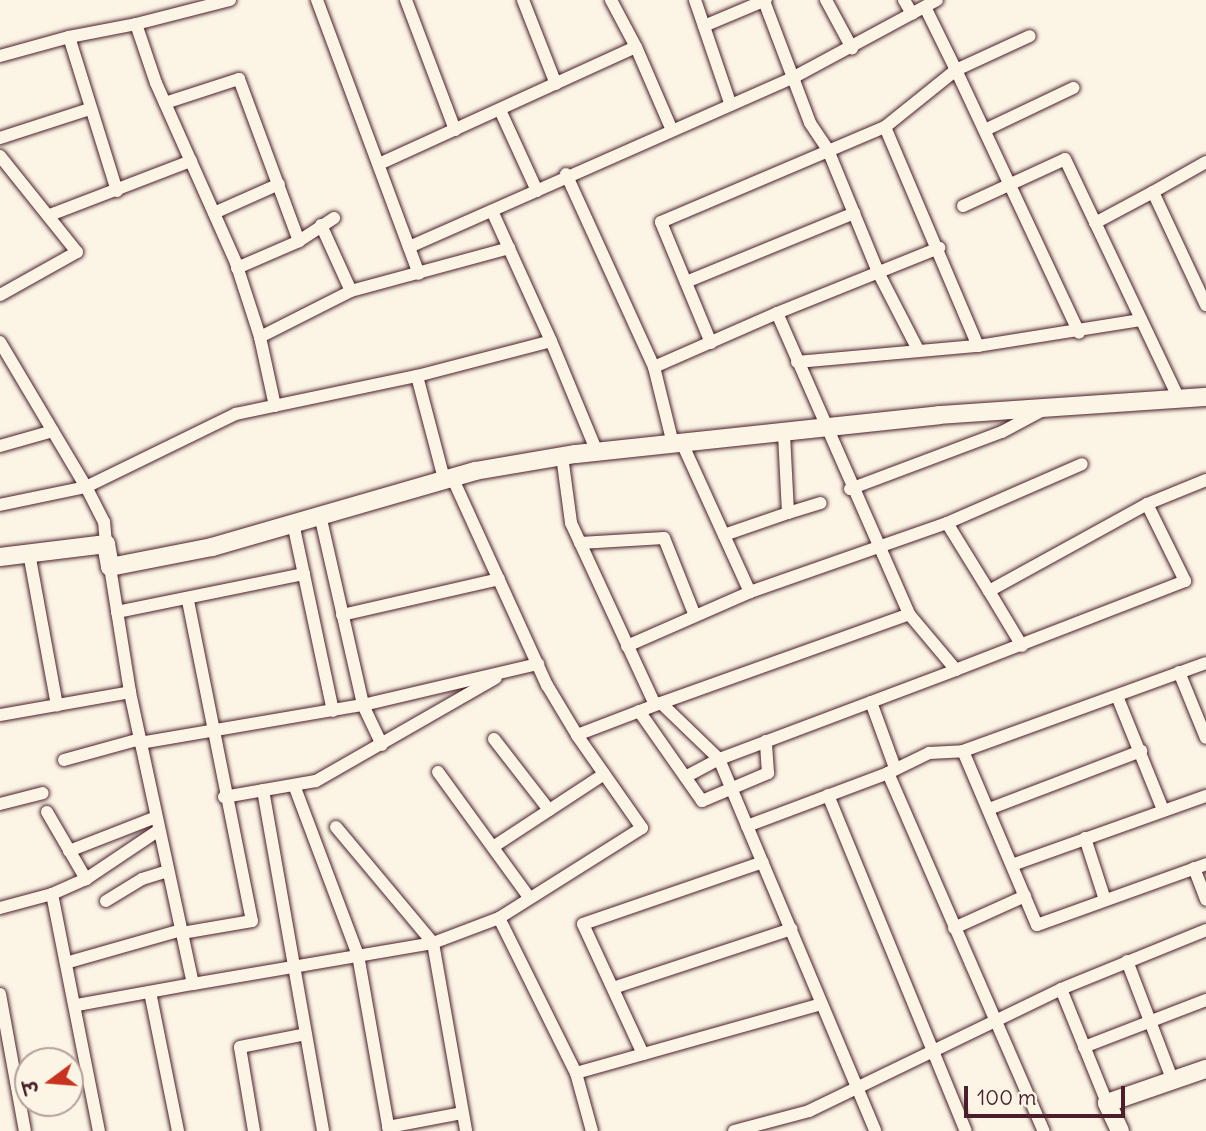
<!DOCTYPE html>
<html>
<head>
<meta charset="utf-8">
<style>
	body { margin:0 }
	#map { position:relative; width:1206px; height:1131px; overflow:hidden; background:#fcf5e5; font-family:Delius,"Playpen Sans Deva",sans-serif }
	div>[style] { position:absolute }
	.roads { filter:drop-shadow(0 0 2px #4a1f2b) drop-shadow(0 0 2px #4a1f2b) }
	.street>* { height:12px; margin:-6px; padding:0 6px; transform-origin:6px; border-radius:6px; background:#fcf5e5 }
	.secondary>* { height:18px; margin:-9px; padding:0 9px; transform-origin:9px; border-radius:9px; background:#fcf5e5 }
	span { translate:-50% -50%; white-space:nowrap; text-align:center; line-height:1.15; -webkit-text-stroke:6px #fcf5e5; paint-order:stroke }
	.north { position:absolute; left:14px; top:1047px; width:70px; height:70px; box-sizing:border-box; background:#fcf5e5; border:2px solid #b59f9b; border-radius:50%; rotate:254deg; font-size:19px; font-weight:700; line-height:28px; text-align:center; color:#4a1f2b }
	.north::after { content:''; display:block; margin:auto; width:24px; height:32px; background:#c8321e; clip-path:polygon(50% 0,100% 100%,50% 72%,0 100%) }
	.scale { position:absolute; left:964px; top:1086px; width:161px; height:32px; box-sizing:border-box; border:4px solid #4a1f2b; border-top:0; padding-left:9px; font-size:21px; line-height:24px; white-space:nowrap; color:#4a1f2b; -webkit-text-stroke:5px #fcf5e5; paint-order:stroke }
</style>
</head>
<body>
<div id="map">
	<div class="roads">
		<div class="street">
			<i style="left:317px;top:0;width:292px;rotate:69.6deg"></i>
			<i style="left:406px;top:0;width:139px;rotate:69.3deg"></i>
			<i style="left:523px;top:0;width:90px;rotate:68.6deg"></i>
			<i style="left:611px;top:0;width:53px;rotate:62deg"></i>
			<i style="left:695px;top:0;width:109px;rotate:71.2deg"></i>
			<i style="left:826px;top:0;width:55px;rotate:61.6deg"></i>
			<i style="left:904px;top:0;width:16px;rotate:60deg"></i>
			<i style="left:764px;top:1px;width:130px;rotate:69.3deg"></i>
			<i style="left:810px;top:123px;width:32px;rotate:56deg"></i>
			<i style="left:828px;top:150px;width:132px;rotate:67.7deg"></i>
			<i style="left:878px;top:272px;width:85px;rotate:62.8deg"></i>
			<i style="left:925px;top:7px;width:70px;rotate:63.8deg"></i>
			<i style="left:956px;top:70px;width:81px;rotate:-24.7deg"></i>
			<i style="left:136px;top:24px;width:97px;rotate:-14.3deg"></i>
			<i style="left:704px;top:26px;width:67px;rotate:-22.8deg"></i>
			<i style="left:0;top:56px;width:72px;rotate:-15.4deg"></i>
			<i style="left:165px;top:103px;width:78px;rotate:-18deg"></i>
			<i style="left:239px;top:79px;width:173px;rotate:69.7deg"></i>
			<i style="left:500px;top:110px;width:89px;rotate:65.4deg"></i>
			<i style="left:885px;top:127px;width:91px;rotate:-38.8deg"></i>
			<i style="left:956px;top:70px;width:290px;rotate:64.9deg"></i>
			<i style="left:985px;top:130px;width:98px;rotate:-25.5deg"></i>
			<i style="left:0;top:138px;width:95px;rotate:-17.9deg"></i>
			<i style="left:0;top:156px;width:123px;rotate:51.3deg"></i>
			<i style="left:77px;top:252px;width:88px;rotate:150.8deg"></i>
			<i style="left:1206px;top:162px;width:61px;rotate:150.5deg"></i>
			<i style="left:1153px;top:192px;width:125px;rotate:64.9deg"></i>
			<i style="left:379px;top:164px;width:282px;rotate:-24.5deg"></i>
			<i style="left:636px;top:47px;width:88px;rotate:66.6deg"></i>
			<i style="left:566px;top:174px;width:212px;rotate:65.5deg"></i>
			<i style="left:654px;top:367px;width:79px;rotate:76.1deg"></i>
			<i style="left:117px;top:191px;width:161px;rotate:-107.3deg"></i>
			<i style="left:69px;top:37px;width:68px;rotate:-11deg"></i>
			<i style="left:136px;top:24px;width:62px;rotate:71.3deg"></i>
			<i style="left:156px;top:83px;width:197px;rotate:66deg"></i>
			<i style="left:236px;top:263px;width:78px;rotate:72deg"></i>
			<i style="left:963px;top:206px;width:112px;rotate:-24.7deg"></i>
			<i style="left:1065px;top:159px;width:266px;rotate:64.6deg"></i>
			<i style="left:214px;top:213px;width:71px;rotate:-24deg"></i>
			<i style="left:50px;top:215px;width:151px;rotate:-21deg"></i>
			<i style="left:1095px;top:223px;width:66px;rotate:-28.1deg"></i>
			<i style="left:321px;top:225px;width:72px;rotate:65.6deg"></i>
			<i style="left:409px;top:247px;width:423px;rotate:-23.8deg"></i>
			<i style="left:796px;top:76px;width:160px;rotate:-28.3deg"></i>
			<i style="left:237px;top:268px;width:68px;rotate:-23.5deg"></i>
			<i style="left:299px;top:241px;width:42px;rotate:-33.3deg"></i>
			<i style="left:686px;top:282px;width:182px;rotate:-22.3deg"></i>
			<i style="left:777px;top:313px;width:175px;rotate:-21.9deg"></i>
			<i style="left:551px;top:341px;width:120px;rotate:67.5deg"></i>
			<i style="left:0;top:342px;width:169px;rotate:59.3deg"></i>
			<i style="left:86px;top:487px;width:88px;rotate:168.2deg"></i>
			<i style="left:711px;top:343px;width:131px;rotate:-112.5deg"></i>
			<i style="left:661px;top:222px;width:243px;rotate:-23deg"></i>
			<i style="left:885px;top:127px;width:238px;rotate:67deg"></i>
			<i style="left:797px;top:362px;width:182px;rotate:-5.1deg"></i>
			<i style="left:978px;top:346px;width:165px;rotate:-9.1deg"></i>
			<i style="left:654px;top:367px;width:134px;rotate:-23.7deg"></i>
			<i style="left:777px;top:313px;width:329px;rotate:66.3deg"></i>
			<i style="left:909px;top:614px;width:73px;rotate:50deg"></i>
			<i style="left:956px;top:670px;width:253px;rotate:159.4deg"></i>
			<i style="left:719px;top:759px;width:38px;rotate:152deg"></i>
			<i style="left:417px;top:376px;width:106px;rotate:75.3deg"></i>
			<i style="left:275px;top:406px;width:71px;rotate:-102.3deg"></i>
			<i style="left:260px;top:337px;width:102px;rotate:-26.8deg"></i>
			<i style="left:351px;top:291px;width:164px;rotate:-15.2deg"></i>
			<i style="left:682px;top:443px;width:164px;rotate:65.5deg"></i>
			<i style="left:0;top:446px;width:55px;rotate:-15.8deg"></i>
			<i style="left:562px;top:456px;width:68px;rotate:82.3deg"></i>
			<i style="left:571px;top:523px;width:200px;rotate:65.2deg"></i>
			<i style="left:452px;top:477px;width:229px;rotate:65.5deg"></i>
			<i style="left:547px;top:685px;width:58px;rotate:59deg"></i>
			<i style="left:577px;top:735px;width:90px;rotate:-20.9deg"></i>
			<i style="left:661px;top:703px;width:81px;rotate:44deg"></i>
			<i style="left:719px;top:759px;width:403px;rotate:67.2deg"></i>
			<i style="left:850px;top:489px;width:162px;rotate:-20.6deg"></i>
			<i style="left:1002px;top:432px;width:44px;rotate:-28.3deg"></i>
			<i style="left:1147px;top:504px;width:64px;rotate:-22.1deg"></i>
			<i style="left:788px;top:513px;width:34px;rotate:-17deg"></i>
			<i style="left:320px;top:515px;width:195px;rotate:77.2deg"></i>
			<i style="left:363px;top:705px;width:44px;rotate:64.6deg"></i>
			<i style="left:293px;top:523px;width:192px;rotate:78deg"></i>
			<i style="left:947px;top:523px;width:147px;rotate:-23.6deg"></i>
			<i style="left:724px;top:535px;width:68px;rotate:-19deg"></i>
			<i style="left:788px;top:513px;width:80px;rotate:-92.9deg"></i>
			<i style="left:580px;top:543px;width:84px;rotate:-3.4deg"></i>
			<i style="left:664px;top:538px;width:84px;rotate:68.3deg"></i>
			<i style="left:106px;top:544px;width:22px;rotate:-95deg"></i>
			<i style="left:104px;top:522px;width:39px;rotate:-117deg"></i>
			<i style="left:86px;top:487px;width:167px;rotate:-26deg"></i>
			<i style="left:236px;top:414px;width:185px;rotate:-11.9deg"></i>
			<i style="left:417px;top:376px;width:138px;rotate:-14.6deg"></i>
			<i style="left:551px;top:341px;width:143px;rotate:-114.4deg"></i>
			<i style="left:29px;top:553px;width:155px;rotate:79.6deg"></i>
			<i style="left:989px;top:591px;width:64px;rotate:59deg"></i>
			<i style="left:117px;top:612px;width:191px;rotate:-11.5deg"></i>
			<i style="left:342px;top:615px;width:161px;rotate:-12.9deg"></i>
			<i style="left:627px;top:646px;width:134px;rotate:-23.7deg"></i>
			<i style="left:750px;top:592px;width:209px;rotate:-19.3deg"></i>
			<i style="left:947px;top:523px;width:80px;rotate:58.3deg"></i>
			<i style="left:989px;top:591px;width:180px;rotate:-28.8deg"></i>
			<i style="left:1147px;top:504px;width:86px;rotate:63.7deg"></i>
			<i style="left:1185px;top:581px;width:246px;rotate:158.8deg"></i>
			<i style="left:1179px;top:672px;width:71px;rotate:67.8deg"></i>
			<i style="left:1117px;top:696px;width:123px;rotate:68deg"></i>
			<i style="left:871px;top:702px;width:70px;rotate:70deg"></i>
			<i style="left:661px;top:703px;width:263px;rotate:-19.7deg"></i>
			<i style="left:639px;top:711px;width:110px;rotate:55deg"></i>
			<i style="left:702px;top:801px;width:72px;rotate:-23deg"></i>
			<i style="left:768px;top:773px;width:32px;rotate:-94deg"></i>
			<i style="left:0;top:715px;width:132px;rotate:-10deg"></i>
			<i style="left:130px;top:692px;width:127px;rotate:-99.1deg"></i>
			<i style="left:494px;top:739px;width:90px;rotate:52.2deg"></i>
			<i style="left:140px;top:743px;width:226px;rotate:-9.7deg"></i>
			<i style="left:363px;top:705px;width:180px;rotate:-13.2deg"></i>
			<i style="left:963px;top:751px;width:189px;rotate:67deg"></i>
			<i style="left:1037px;top:925px;width:180px;rotate:-19.8deg"></i>
			<i style="left:64px;top:760px;width:79px;rotate:-15.4deg"></i>
			<i style="left:438px;top:772px;width:153px;rotate:54deg"></i>
			<i style="left:888px;top:773px;width:46px;rotate:-26deg"></i>
			<i style="left:929px;top:753px;width:34px;rotate:-3deg"></i>
			<i style="left:963px;top:751px;width:258px;rotate:-19.9deg"></i>
			<i style="left:294px;top:785px;width:182px;rotate:69.4deg"></i>
			<i style="left:358px;top:955px;width:179px;rotate:80deg"></i>
			<i style="left:263px;top:790px;width:346px;rotate:80deg"></i>
			<i style="left:828px;top:795px;width:363px;rotate:67.7deg"></i>
			<i style="left:224px;top:797px;width:93px;rotate:-9.9deg"></i>
			<i style="left:316px;top:781px;width:207px;rotate:-29.8deg"></i>
			<i style="left:0;top:804px;width:44px;rotate:-14.3deg"></i>
			<i style="left:989px;top:809px;width:163px;rotate:-20.9deg"></i>
			<i style="left:47px;top:812px;width:78px;rotate:59.8deg"></i>
			<i style="left:747px;top:826px;width:151px;rotate:-20.6deg"></i>
			<i style="left:888px;top:773px;width:391px;rotate:66.5deg"></i>
			<i style="left:336px;top:827px;width:151px;rotate:50.1deg"></i>
			<i style="left:433px;top:943px;width:191px;rotate:80deg"></i>
			<i style="left:1085px;top:838px;width:65px;rotate:72.1deg"></i>
			<i style="left:493px;top:847px;width:133px;rotate:-33.3deg"></i>
			<i style="left:69px;top:851px;width:93px;rotate:-21.3deg"></i>
			<i style="left:1012px;top:865px;width:206px;rotate:-19.6deg"></i>
			<i style="left:1194px;top:868px;width:34px;rotate:69deg"></i>
			<i style="left:52px;top:894px;width:37px;rotate:-24deg"></i>
			<i style="left:86px;top:879px;width:88px;rotate:-33.9deg"></i>
			<i style="left:106px;top:901px;width:42px;rotate:-31.4deg"></i>
			<i style="left:142px;top:879px;width:27px;rotate:-17deg"></i>
			<i style="left:0;top:908px;width:54px;rotate:-15.1deg"></i>
			<i style="left:52px;top:894px;width:242px;rotate:78.8deg"></i>
			<i style="left:499px;top:918px;width:173px;rotate:63.6deg"></i>
			<i style="left:576px;top:1073px;width:60px;rotate:74.6deg"></i>
			<i style="left:954px;top:928px;width:78px;rotate:-24.3deg"></i>
			<i style="left:182px;top:933px;width:71px;rotate:-9.7deg"></i>
			<i style="left:252px;top:921px;width:327px;rotate:-101.3deg"></i>
			<i style="left:1127px;top:961px;width:126px;rotate:69.1deg"></i>
			<i style="left:69px;top:962px;width:116px;rotate:-15.9deg"></i>
			<i style="left:193px;top:984px;width:243px;rotate:-9.7deg"></i>
			<i style="left:433px;top:943px;width:71px;rotate:-20.7deg"></i>
			<i style="left:499px;top:918px;width:169px;rotate:-32.2deg"></i>
			<i style="left:642px;top:828px;width:113px;rotate:-125deg"></i>
			<i style="left:613px;top:988px;width:188px;rotate:-18.3deg"></i>
			<i style="left:1061px;top:989px;width:157px;rotate:-22.1deg"></i>
			<i style="left:150px;top:992px;width:142px;rotate:78.6deg"></i>
			<i style="left:0;top:994px;width:139px;rotate:79.7deg"></i>
			<i style="left:77px;top:1005px;width:118px;rotate:-10.3deg"></i>
			<i style="left:193px;top:984px;width:299px;rotate:-102.2deg"></i>
			<i style="left:1084px;top:1047px;width:131px;rotate:-21.1deg"></i>
			<i style="left:643px;top:1054px;width:143px;rotate:-114.8deg"></i>
			<i style="left:583px;top:924px;width:190px;rotate:-19deg"></i>
			<i style="left:576px;top:1073px;width:255px;rotate:-15.7deg"></i>
			<i style="left:388px;top:1127px;width:75px;rotate:-10.7deg"></i>
			<i style="left:254px;top:1131px;width:85px;rotate:-99.5deg"></i>
			<i style="left:240px;top:1047px;width:67px;rotate:-11.1deg"></i>
			<i style="left:734px;top:1131px;width:78px;rotate:-14.9deg"></i>
			<i style="left:809px;top:1111px;width:280px;rotate:-25.8deg"></i>
			<i style="left:1061px;top:989px;width:123px;rotate:68deg"></i>
		</div>
		<div class="secondary">
			<i style="left:0;top:557px;width:107px;rotate:-7deg"></i>
			<i style="left:106px;top:544px;width:23px;rotate:80deg"></i>
			<i style="left:110px;top:567px;width:104px;rotate:-11.1deg"></i>
			<i style="left:212px;top:547px;width:274px;rotate:-16.1deg"></i>
			<i style="left:475px;top:471px;width:102px;rotate:-9.6deg"></i>
			<i style="left:576px;top:454px;width:365px;rotate:-6.1deg"></i>
			<i style="left:939px;top:415px;width:268px;rotate:-3.9deg"></i>
			<i style="left:1120px;top:1131px;width:31px;rotate:-115deg"></i>
			<i style="left:1107px;top:1103px;width:105px;rotate:-19deg"></i>
		</div>
	</div>
	<div class="north">उ</div>
	<div class="scale">100 m</div>
</div>
</body>
</html>
